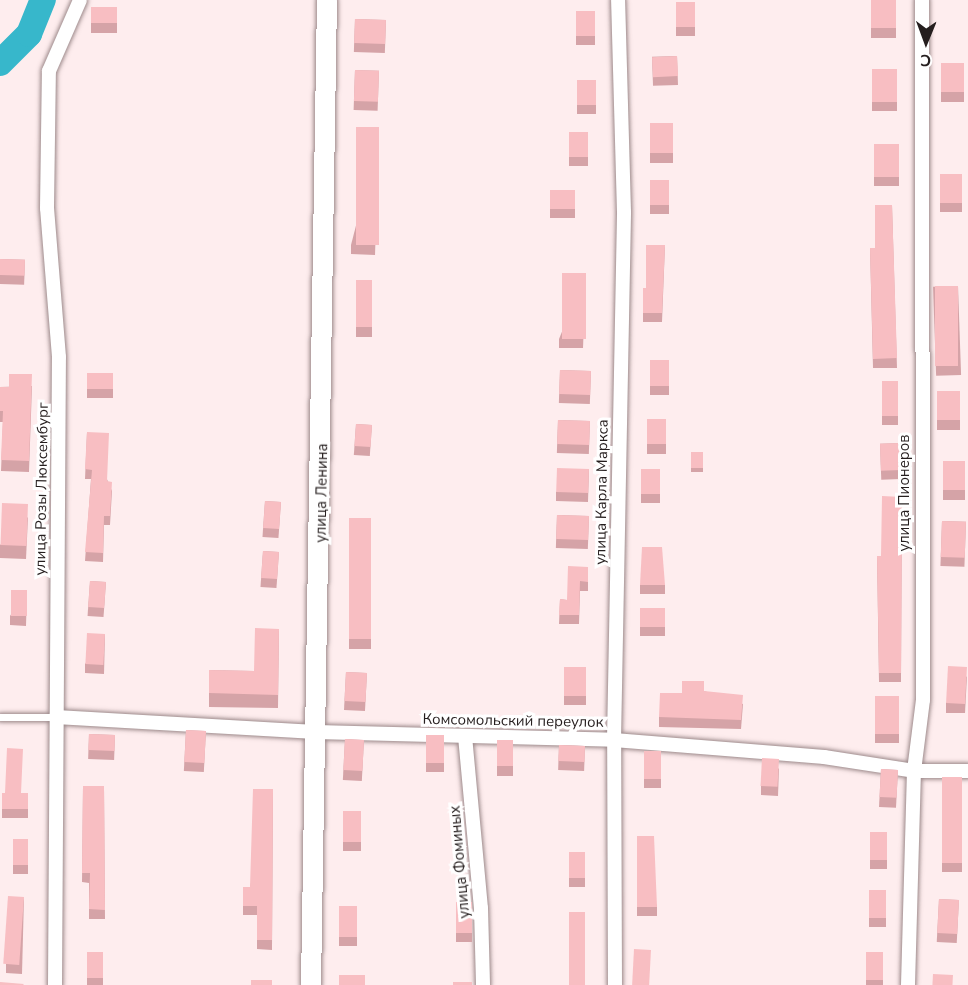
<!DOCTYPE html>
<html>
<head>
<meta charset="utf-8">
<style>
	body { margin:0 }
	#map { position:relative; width:968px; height:985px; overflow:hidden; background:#feedee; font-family:"Nunito Sans",sans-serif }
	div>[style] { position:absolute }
	.river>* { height:26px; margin:-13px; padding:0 13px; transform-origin:13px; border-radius:13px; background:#37b7cb }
	.roads { filter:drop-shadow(0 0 2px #9d8a8b) drop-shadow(0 0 2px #9d8a8b) }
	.service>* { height:7px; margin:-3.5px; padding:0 3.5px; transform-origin:3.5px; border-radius:3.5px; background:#fff }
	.minor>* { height:14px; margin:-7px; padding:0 7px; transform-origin:7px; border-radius:7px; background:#fff }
	.secondary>* { height:20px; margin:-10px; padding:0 10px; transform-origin:10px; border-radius:10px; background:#fff }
	.wall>* { inset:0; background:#d5a3a7; transform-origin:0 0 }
	.building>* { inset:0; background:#f8bec2; transform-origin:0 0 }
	span { translate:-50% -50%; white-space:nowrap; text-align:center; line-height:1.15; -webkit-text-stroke:6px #fff; paint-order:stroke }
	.street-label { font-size:15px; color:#251e1e }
	.north { position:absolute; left:896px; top:12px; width:60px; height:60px; -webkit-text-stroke:4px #fff; paint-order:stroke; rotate:181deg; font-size:16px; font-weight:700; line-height:24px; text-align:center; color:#251e1e }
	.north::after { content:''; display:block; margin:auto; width:21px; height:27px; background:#251e1e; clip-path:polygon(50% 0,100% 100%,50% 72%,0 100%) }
</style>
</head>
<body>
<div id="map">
	<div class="river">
		<i style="left:0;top:63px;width:41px;rotate:-45deg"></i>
		<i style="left:29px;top:34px;width:37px;rotate:-68deg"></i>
	</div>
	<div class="roads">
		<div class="service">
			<i style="left:0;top:717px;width:56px"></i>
		</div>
		<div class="minor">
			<i style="left:56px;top:717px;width:260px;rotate:3.3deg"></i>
			<i style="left:316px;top:732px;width:298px;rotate:1.5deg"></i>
			<i style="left:614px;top:740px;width:211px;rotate:4.6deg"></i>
			<i style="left:824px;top:757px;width:91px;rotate:8.8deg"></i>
			<i style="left:914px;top:771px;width:54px"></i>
			<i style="left:465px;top:736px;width:173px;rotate:84.7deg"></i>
			<i style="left:481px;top:908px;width:77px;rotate:88.5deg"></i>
			<i style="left:55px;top:985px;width:628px;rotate:-89.64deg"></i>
			<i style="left:59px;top:357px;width:149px;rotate:-94.6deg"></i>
			<i style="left:47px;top:208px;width:137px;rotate:-89.2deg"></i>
			<i style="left:49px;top:71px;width:77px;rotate:-66.4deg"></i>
			<i style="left:615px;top:985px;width:245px;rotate:-90.2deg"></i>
			<i style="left:614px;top:740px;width:528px;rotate:-88.91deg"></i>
			<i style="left:624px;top:212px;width:212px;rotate:-91.6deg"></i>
			<i style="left:908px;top:985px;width:214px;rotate:-88.4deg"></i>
			<i style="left:914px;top:771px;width:72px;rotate:-82.8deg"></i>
			<i style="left:923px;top:700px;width:700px;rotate:-90.08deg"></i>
		</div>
		<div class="secondary">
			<i style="left:311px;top:985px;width:985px;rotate:-89.07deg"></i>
		</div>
	</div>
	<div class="wall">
		<i style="left:871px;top:0;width:25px;height:38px"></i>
		<i style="left:676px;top:2px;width:19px;height:34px"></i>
		<i style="left:91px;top:7px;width:26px;height:26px"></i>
		<i style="left:576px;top:11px;width:19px;height:34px"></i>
		<i style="left:355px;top:19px;width:31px;height:33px;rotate:2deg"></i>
		<i style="left:677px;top:56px;width:29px;height:25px;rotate:88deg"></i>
		<i style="left:941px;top:63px;width:23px;height:39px"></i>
		<i style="left:872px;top:69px;width:25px;height:42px"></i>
		<i style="left:355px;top:70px;width:24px;height:40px;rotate:2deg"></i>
		<i style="left:577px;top:80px;width:19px;height:34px"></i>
		<i style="left:650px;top:123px;width:23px;height:40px"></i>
		<i style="left:569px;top:132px;width:19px;height:34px"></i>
		<i style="clip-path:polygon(379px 136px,375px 255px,351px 254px,351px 245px)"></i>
		<i style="left:874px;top:144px;width:25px;height:42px"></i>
		<i style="left:940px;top:174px;width:22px;height:38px"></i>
		<i style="left:650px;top:180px;width:19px;height:34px"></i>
		<i style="left:550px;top:190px;width:25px;height:28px"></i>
		<i style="clip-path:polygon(892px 205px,897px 368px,873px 368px,870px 248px,875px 248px)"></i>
		<i style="clip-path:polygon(665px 245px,662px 322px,643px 322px,643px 288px,646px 288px)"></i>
		<i style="left:0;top:259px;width:25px;height:25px;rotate:2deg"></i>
		<i style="clip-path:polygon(586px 273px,583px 348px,559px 348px,559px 339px)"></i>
		<i style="left:356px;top:280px;width:16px;height:57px"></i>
		<i style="left:958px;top:286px;width:89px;height:25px;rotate:88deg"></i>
		<i style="left:669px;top:360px;width:35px;height:19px;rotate:90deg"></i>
		<i style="left:560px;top:370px;width:31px;height:33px;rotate:2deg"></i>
		<i style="left:87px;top:373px;width:26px;height:25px"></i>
		<i style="left:882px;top:381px;width:16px;height:44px"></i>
		<i style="clip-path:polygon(32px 386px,29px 472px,1px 471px,3px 422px,0 422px,0 387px)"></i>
		<i style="left:937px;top:391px;width:23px;height:39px"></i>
		<i style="left:666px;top:419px;width:35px;height:19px;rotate:90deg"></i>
		<i style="left:558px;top:420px;width:32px;height:33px;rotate:2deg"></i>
		<i style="left:356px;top:424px;width:16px;height:31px;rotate:4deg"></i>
		<i style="clip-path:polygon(87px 432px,112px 491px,110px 525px,104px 525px,103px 562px,85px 561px,91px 479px,85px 479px)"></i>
		<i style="left:900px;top:443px;width:36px;height:20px;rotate:88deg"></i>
		<i style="left:691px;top:452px;width:12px;height:20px"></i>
		<i style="left:943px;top:461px;width:22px;height:39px"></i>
		<i style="clip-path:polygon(589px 469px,588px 502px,556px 501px,556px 492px)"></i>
		<i style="left:641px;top:469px;width:19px;height:34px"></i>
		<i style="clip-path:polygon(902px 497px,901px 682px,879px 682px,877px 556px,881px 556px)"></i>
		<i style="left:265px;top:501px;width:16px;height:36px;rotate:4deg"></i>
		<i style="left:557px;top:515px;width:32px;height:33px;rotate:2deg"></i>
		<i style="clip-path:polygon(28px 517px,26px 559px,0 558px,0 545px)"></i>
		<i style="left:349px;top:518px;width:22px;height:131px"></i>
		<i style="left:942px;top:521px;width:24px;height:45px;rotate:2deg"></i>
		<i style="left:263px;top:551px;width:16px;height:36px;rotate:4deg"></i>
		<i style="clip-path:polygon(588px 567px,588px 591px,580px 591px,579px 624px,559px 624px,560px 599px,567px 600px)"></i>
		<i style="left:90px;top:581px;width:16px;height:35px;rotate:4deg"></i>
		<i style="left:640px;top:585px;width:25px;height:9px"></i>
		<i style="clip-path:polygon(27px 590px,26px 626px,10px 625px,10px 616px)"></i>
		<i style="left:640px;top:608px;width:25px;height:28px"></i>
		<i style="clip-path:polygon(279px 629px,278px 708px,209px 707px,209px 670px,254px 671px)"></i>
		<i style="clip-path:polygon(105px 634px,104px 674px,85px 673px,85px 664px)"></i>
		<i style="left:564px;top:667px;width:22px;height:38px"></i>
		<i style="left:346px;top:672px;width:21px;height:38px;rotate:3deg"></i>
		<i style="clip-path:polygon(967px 676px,965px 713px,946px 713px,946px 703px)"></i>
		<i style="clip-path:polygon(704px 691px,743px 704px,741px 729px,659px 727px,659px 717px,682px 693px)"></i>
		<i style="left:875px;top:696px;width:24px;height:47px"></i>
		<i style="left:186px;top:730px;width:20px;height:41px;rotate:3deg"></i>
		<i style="left:89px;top:734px;width:26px;height:25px;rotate:2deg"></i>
		<i style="left:426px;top:735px;width:18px;height:37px"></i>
		<i style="left:345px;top:739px;width:19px;height:41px;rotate:3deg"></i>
		<i style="left:497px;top:740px;width:16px;height:36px"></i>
		<i style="left:559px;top:745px;width:26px;height:25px;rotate:2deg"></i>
		<i style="left:644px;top:751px;width:17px;height:37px"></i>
		<i style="clip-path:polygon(779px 768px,778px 796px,761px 795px,761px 786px)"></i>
		<i style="left:881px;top:769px;width:17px;height:38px;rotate:3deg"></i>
		<i style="left:942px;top:777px;width:20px;height:95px"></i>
		<i style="clip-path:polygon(83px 786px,104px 786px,105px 919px,89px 919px,89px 883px,82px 882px)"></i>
		<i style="clip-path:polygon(273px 789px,272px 950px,257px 949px,257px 915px,243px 915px,243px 887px,250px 887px)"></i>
		<i style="left:2px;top:793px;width:26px;height:25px"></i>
		<i style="left:343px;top:811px;width:18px;height:40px"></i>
		<i style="left:870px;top:832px;width:17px;height:37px"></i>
		<i style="clip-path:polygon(637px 836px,657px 907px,657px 916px,637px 916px)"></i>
		<i style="left:13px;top:839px;width:15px;height:35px"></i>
		<i style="left:569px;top:852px;width:16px;height:35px"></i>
		<i style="left:869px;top:890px;width:17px;height:37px"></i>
		<i style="clip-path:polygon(24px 897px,22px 974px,6px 973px,6px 964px)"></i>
		<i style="left:939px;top:899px;width:20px;height:43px;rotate:3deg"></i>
		<i style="left:456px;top:902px;width:16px;height:40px"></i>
		<i style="left:339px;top:906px;width:18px;height:40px"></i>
		<i style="left:87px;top:952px;width:16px;height:33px"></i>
		<i style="left:866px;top:952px;width:17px;height:33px"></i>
	</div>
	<div class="building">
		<i style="left:871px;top:0;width:25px;height:28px"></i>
		<i style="left:676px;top:2px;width:19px;height:25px"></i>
		<i style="left:91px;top:7px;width:26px;height:16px"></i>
		<i style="left:576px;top:11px;width:19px;height:25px"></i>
		<i style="left:355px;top:19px;width:31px;height:24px;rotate:2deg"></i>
		<i style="left:677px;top:56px;width:20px;height:25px;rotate:87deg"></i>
		<i style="left:941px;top:63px;width:23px;height:29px"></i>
		<i style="left:872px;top:69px;width:25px;height:33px"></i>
		<i style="left:355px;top:70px;width:24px;height:31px;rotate:2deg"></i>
		<i style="left:577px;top:80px;width:19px;height:25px"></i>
		<i style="left:650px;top:123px;width:23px;height:30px"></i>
		<i style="left:356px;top:127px;width:23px;height:118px"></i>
		<i style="left:569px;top:132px;width:19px;height:25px"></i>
		<i style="left:874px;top:144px;width:25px;height:33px"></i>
		<i style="left:940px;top:174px;width:22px;height:29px"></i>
		<i style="left:650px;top:180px;width:19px;height:25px"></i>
		<i style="left:550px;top:190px;width:25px;height:19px"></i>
		<i style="clip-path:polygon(875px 205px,892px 205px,897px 358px,873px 359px,870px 248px,875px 248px)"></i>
		<i style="clip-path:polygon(646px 245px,665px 245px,662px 313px,643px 313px,643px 288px,646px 288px)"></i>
		<i style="left:0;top:259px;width:25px;height:16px;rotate:2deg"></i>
		<i style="left:562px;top:273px;width:24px;height:66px"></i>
		<i style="left:356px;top:280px;width:16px;height:47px"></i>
		<i style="left:935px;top:286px;width:23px;height:80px"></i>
		<i style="left:669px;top:360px;width:26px;height:19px;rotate:90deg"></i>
		<i style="left:560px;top:370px;width:31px;height:24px;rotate:2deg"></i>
		<i style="left:87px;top:373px;width:26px;height:16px"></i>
		<i style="clip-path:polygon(9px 374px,32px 374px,29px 461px,1px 460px,3px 411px,0 411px,0 387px,9px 387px)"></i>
		<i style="left:882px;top:381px;width:16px;height:35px"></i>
		<i style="left:937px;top:391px;width:23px;height:29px"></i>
		<i style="left:666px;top:419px;width:25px;height:19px;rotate:90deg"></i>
		<i style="left:558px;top:420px;width:32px;height:24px;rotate:2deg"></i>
		<i style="left:356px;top:424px;width:16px;height:22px;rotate:4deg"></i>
		<i style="clip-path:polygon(87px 432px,109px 433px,107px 481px,112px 482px,110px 516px,104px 516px,103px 553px,85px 552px,92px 470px,85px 469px)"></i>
		<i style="left:900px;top:443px;width:27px;height:20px;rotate:88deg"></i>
		<i style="left:691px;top:452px;width:12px;height:16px"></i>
		<i style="left:943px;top:461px;width:22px;height:29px"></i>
		<i style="left:557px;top:468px;width:32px;height:24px;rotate:2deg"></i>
		<i style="left:641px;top:469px;width:19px;height:25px"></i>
		<i style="clip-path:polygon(882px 496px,902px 497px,901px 673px,879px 673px,877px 556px,881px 556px)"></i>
		<i style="left:265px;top:501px;width:16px;height:27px;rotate:4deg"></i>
		<i style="left:2px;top:503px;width:26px;height:42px;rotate:2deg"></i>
		<i style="left:557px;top:515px;width:32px;height:24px;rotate:2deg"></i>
		<i style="left:349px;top:518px;width:22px;height:121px"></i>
		<i style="left:942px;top:521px;width:24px;height:36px;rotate:2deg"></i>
		<i style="clip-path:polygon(642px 547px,662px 547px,665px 585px,640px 585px)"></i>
		<i style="left:263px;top:551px;width:16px;height:27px;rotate:4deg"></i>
		<i style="clip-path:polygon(568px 566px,588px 567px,588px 582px,580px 581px,579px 615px,559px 615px,560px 599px,567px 600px)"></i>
		<i style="left:90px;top:581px;width:16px;height:26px;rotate:4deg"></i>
		<i style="left:11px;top:590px;width:16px;height:26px"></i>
		<i style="left:640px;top:608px;width:25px;height:19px"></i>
		<i style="clip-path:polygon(255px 628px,279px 629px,278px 695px,209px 693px,209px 670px,254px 671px)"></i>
		<i style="left:87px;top:633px;width:18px;height:31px;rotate:3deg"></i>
		<i style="left:948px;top:666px;width:19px;height:37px;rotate:3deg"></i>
		<i style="left:564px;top:667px;width:22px;height:29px"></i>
		<i style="left:346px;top:672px;width:21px;height:29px;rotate:3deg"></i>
		<i style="clip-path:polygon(682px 681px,704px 681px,704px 691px,743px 695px,741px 720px,659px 717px,660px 693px,682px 693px)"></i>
		<i style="left:875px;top:696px;width:24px;height:38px"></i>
		<i style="left:186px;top:730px;width:20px;height:32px;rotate:3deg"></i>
		<i style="left:89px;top:734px;width:26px;height:16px;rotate:2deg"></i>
		<i style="left:426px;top:735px;width:18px;height:28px"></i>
		<i style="left:345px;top:739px;width:19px;height:31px;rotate:3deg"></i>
		<i style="left:497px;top:740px;width:16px;height:26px"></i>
		<i style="left:559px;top:745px;width:26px;height:16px;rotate:2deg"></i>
		<i style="clip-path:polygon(7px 748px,23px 749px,21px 793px,28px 793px,28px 809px,2px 809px,2px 793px,5px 793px)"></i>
		<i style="left:644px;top:751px;width:17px;height:28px"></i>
		<i style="left:762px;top:758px;width:17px;height:28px;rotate:3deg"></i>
		<i style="left:881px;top:769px;width:17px;height:28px;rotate:3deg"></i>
		<i style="left:942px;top:777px;width:20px;height:86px"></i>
		<i style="clip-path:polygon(83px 786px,104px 786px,105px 910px,89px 909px,90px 873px,82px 873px)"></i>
		<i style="clip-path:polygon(253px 789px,273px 789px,272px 940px,257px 940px,257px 906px,243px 906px,243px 887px,250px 887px)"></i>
		<i style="left:343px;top:811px;width:18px;height:31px"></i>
		<i style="left:870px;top:832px;width:17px;height:28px"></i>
		<i style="clip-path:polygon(637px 836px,654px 836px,657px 907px,637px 907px)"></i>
		<i style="left:13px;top:839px;width:15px;height:26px"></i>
		<i style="left:569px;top:852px;width:16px;height:26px"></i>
		<i style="left:869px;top:890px;width:17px;height:28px"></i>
		<i style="left:8px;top:896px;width:16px;height:68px;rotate:4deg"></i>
		<i style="left:939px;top:899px;width:20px;height:34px;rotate:3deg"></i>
		<i style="left:456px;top:902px;width:16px;height:31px"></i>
		<i style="left:339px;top:906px;width:18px;height:31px"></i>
		<i style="left:569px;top:912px;width:16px;height:73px"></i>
		<i style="left:634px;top:949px;width:17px;height:36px;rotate:3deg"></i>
		<i style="left:87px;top:952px;width:16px;height:26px"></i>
		<i style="left:866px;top:952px;width:17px;height:28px"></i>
		<i style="left:933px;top:974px;width:20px;height:11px;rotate:3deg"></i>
		<i style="left:339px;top:975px;width:26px;height:10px"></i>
		<i style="left:251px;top:980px;width:21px;height:5px"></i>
		<i style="clip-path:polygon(0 982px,24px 984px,23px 985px,0 985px)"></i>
		<i style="left:453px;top:982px;width:19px;height:3px"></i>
	</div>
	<div class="street-label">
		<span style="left:42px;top:489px;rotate:-89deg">улица Розы Люксембург</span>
		<span style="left:602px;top:492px;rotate:-89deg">улица Карла Маркса</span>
		<span style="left:322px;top:493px;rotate:-89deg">улица Ленина</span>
		<span style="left:905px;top:493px;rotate:-90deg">улица Пионеров</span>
		<span style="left:513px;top:721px;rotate:1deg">Комсомольский переулок</span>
		<span style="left:460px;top:862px;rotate:-95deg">улица Фоминых</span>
	</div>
	<div class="north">С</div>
</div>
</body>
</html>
